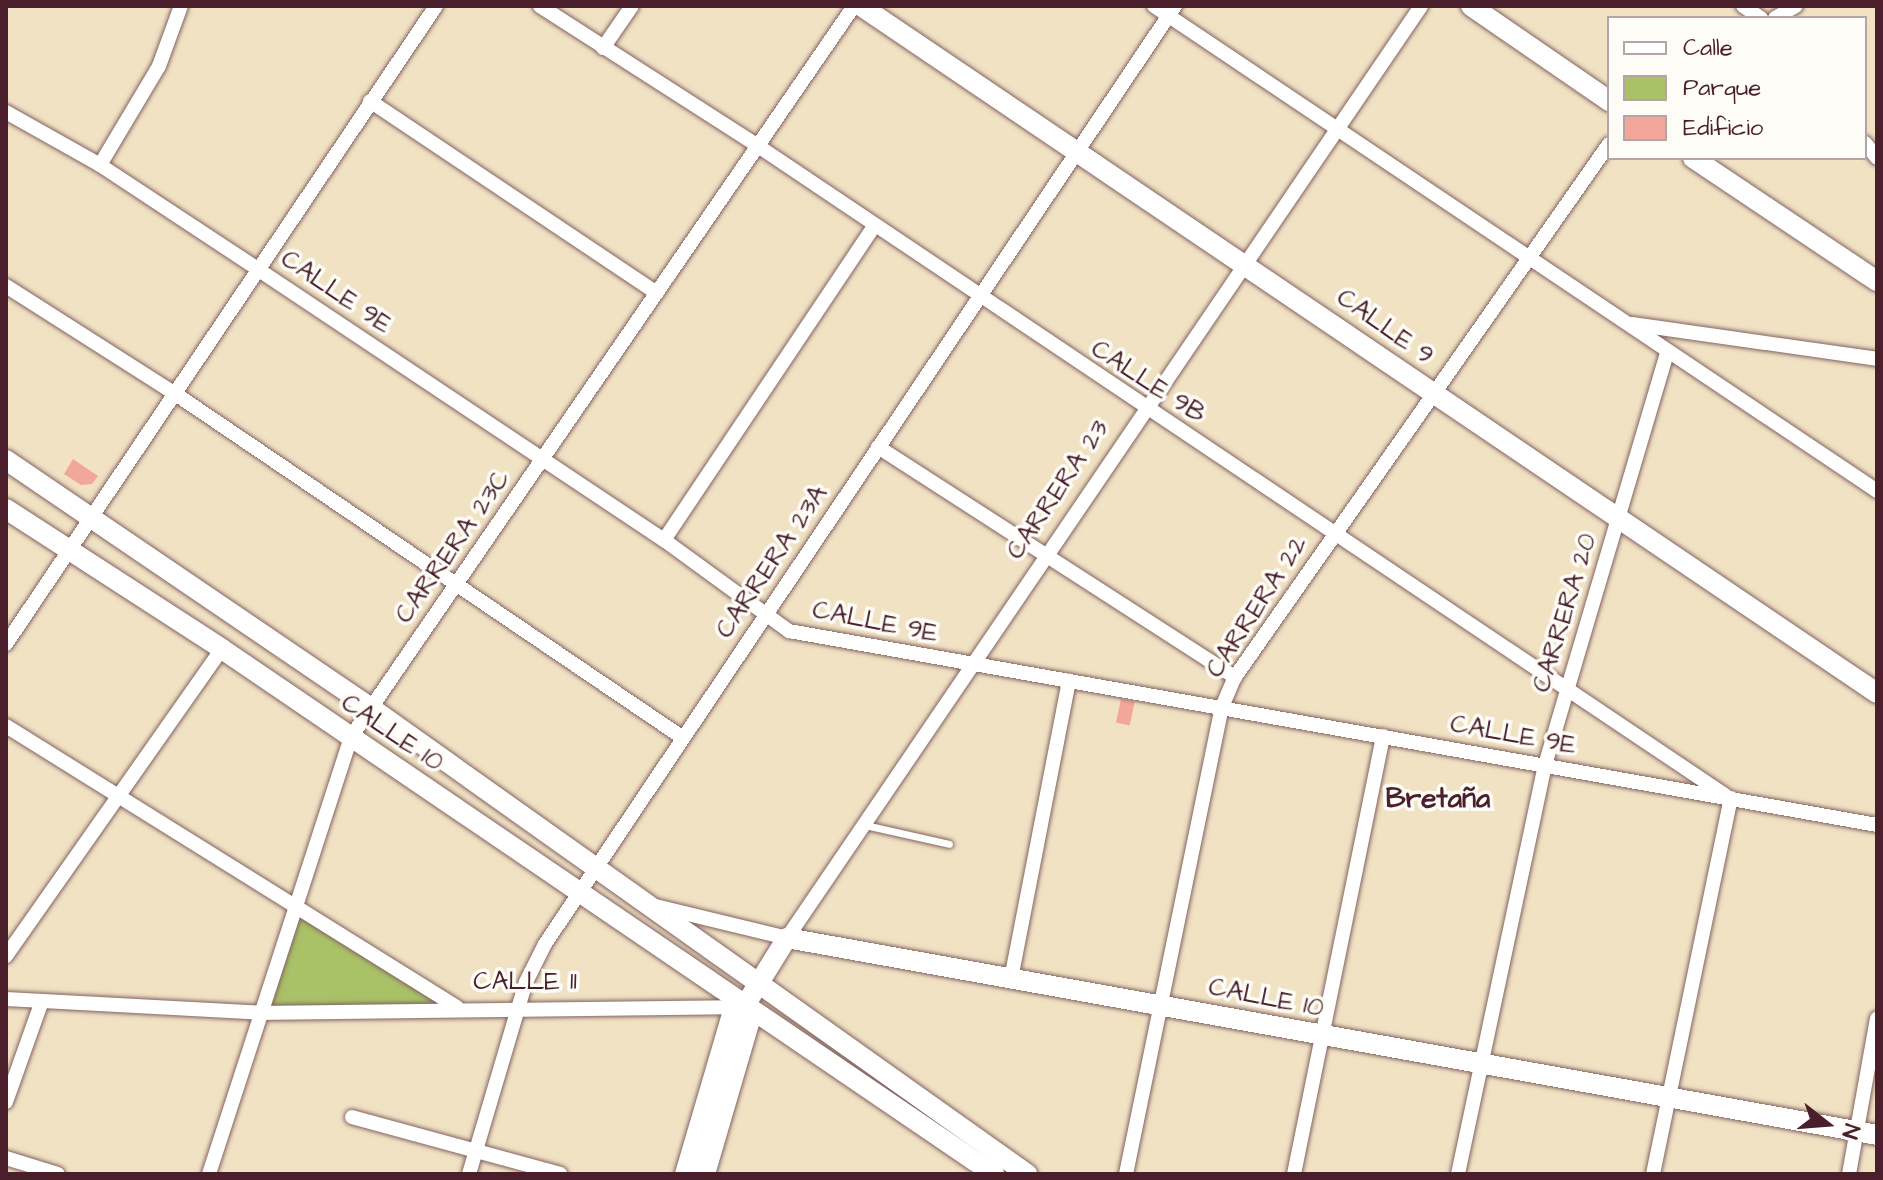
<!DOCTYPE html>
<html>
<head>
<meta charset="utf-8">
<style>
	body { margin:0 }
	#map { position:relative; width:1883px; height:1180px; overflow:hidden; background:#f1e2c4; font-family:"Architects Daughter",sans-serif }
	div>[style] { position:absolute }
	.green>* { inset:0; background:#a9c167 }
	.building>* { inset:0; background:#f2a79a; transform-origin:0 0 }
	.roads { filter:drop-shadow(0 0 2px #846361) drop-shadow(0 0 2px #846361) }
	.lane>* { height:7px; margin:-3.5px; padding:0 3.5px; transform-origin:3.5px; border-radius:3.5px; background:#fff }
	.street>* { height:14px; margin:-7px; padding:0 7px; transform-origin:7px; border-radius:7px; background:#fff }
	.secondary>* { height:20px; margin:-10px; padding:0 10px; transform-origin:10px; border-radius:10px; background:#fff }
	span { translate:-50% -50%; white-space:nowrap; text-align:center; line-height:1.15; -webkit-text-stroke:7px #fdfcf7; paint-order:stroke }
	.street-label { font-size:26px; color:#4a1f2b }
	.neighbourhood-label { font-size:28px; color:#4a1f2b; font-weight:700 }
	.frame { position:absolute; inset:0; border:8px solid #4a1f2b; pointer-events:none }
	.legend { position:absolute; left:1607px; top:16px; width:260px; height:144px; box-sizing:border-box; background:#fdfcf7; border:2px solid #b5a4a5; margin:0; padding:10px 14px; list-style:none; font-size:24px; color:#4a1f2b }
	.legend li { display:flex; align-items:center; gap:16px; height:40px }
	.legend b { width:40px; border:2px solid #b5a4a5 }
	.north { position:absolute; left:1787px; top:1084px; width:80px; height:80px; -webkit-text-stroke:6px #fdfcf7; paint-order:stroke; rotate:107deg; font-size:22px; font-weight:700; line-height:32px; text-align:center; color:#4a1f2b }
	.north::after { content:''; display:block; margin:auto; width:28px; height:36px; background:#4a1f2b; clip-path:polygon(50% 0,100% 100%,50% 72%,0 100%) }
</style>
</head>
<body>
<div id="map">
	<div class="green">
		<i style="clip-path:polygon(297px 909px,459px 1008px,262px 1013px)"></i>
	</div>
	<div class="building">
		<i style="clip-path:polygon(73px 459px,98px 476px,92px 484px,81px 485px,64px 474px)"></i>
		<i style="left:1121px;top:699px;width:14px;height:24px;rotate:12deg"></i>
	</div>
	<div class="roads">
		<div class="lane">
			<i style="left:865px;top:825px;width:86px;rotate:12.7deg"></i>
		</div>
		<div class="street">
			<i style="left:540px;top:6px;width:259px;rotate:32.7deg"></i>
			<i style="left:758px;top:146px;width:1165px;rotate:33.87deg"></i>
			<i style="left:1154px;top:6px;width:871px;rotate:33.85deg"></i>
			<i style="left:1743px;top:6px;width:22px;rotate:34deg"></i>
			<i style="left:1775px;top:18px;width:24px;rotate:-30deg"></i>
			<i style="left:603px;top:48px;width:51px;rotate:-55.4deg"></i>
			<i style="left:370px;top:101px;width:345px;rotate:33.8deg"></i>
			<i style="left:6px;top:112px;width:108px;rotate:29.4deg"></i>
			<i style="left:100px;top:165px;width:191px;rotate:33.4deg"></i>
			<i style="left:259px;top:270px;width:487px;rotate:33.7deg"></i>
			<i style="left:664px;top:540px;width:155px;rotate:36.1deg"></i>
			<i style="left:789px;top:631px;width:1105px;rotate:10.11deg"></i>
			<i style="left:1865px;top:143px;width:19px;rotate:51deg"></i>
			<i style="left:100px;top:165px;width:115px;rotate:-59.2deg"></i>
			<i style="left:159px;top:66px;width:64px;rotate:-69.9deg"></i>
			<i style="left:6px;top:286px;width:203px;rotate:32.5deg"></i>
			<i style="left:177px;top:395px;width:611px;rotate:34.13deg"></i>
			<i style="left:1632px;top:324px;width:247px;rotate:8.1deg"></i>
			<i style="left:878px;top:447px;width:425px;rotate:32.8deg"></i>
			<i style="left:664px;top:540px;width:378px;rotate:-56.2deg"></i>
			<i style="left:6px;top:644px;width:769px;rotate:-56.02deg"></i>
			<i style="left:6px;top:726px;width:531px;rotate:31.93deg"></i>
			<i style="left:655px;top:906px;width:136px;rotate:13.6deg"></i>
			<i style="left:787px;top:938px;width:1127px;rotate:-55.77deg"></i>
			<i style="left:6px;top:956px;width:375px;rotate:-54.9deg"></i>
			<i style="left:1011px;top:979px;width:304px;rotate:-79deg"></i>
			<i style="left:6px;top:999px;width:256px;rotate:3.1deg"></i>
			<i style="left:262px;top:1013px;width:482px;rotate:-0.7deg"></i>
			<i style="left:6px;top:1102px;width:107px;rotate:-70.4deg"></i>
			<i style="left:352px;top:1117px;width:216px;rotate:15.3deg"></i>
			<i style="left:6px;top:1158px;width:54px;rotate:17.1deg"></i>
			<i style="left:209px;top:1174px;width:459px;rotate:-72deg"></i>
			<i style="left:351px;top:737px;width:887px;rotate:-55.47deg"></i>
			<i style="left:469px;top:1174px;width:200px;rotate:-73.5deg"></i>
			<i style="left:526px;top:982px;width:42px;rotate:-63.4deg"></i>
			<i style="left:545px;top:944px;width:1130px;rotate:-56.11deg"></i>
			<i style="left:1126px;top:1174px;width:477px;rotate:-78.4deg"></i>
			<i style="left:1222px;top:707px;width:33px;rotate:-67deg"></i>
			<i style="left:1235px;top:677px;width:651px;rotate:-54.94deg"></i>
			<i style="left:1294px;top:1174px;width:447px;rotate:-78.5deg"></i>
			<i style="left:1458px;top:1174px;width:418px;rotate:-78deg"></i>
			<i style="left:1545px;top:765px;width:432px;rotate:-73.5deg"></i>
			<i style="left:1653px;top:1174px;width:384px;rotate:-78.3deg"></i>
			<i style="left:1849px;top:1174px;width:158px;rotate:-79.8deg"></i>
		</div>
		<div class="secondary">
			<i style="left:861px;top:6px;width:1226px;rotate:34.07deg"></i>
			<i style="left:1471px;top:6px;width:168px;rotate:34.5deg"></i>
			<i style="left:1693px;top:158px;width:221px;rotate:33.8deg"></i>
			<i style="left:6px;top:460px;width:441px;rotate:34.2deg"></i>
			<i style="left:371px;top:708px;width:805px;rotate:35.39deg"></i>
			<i style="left:6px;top:509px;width:257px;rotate:32.9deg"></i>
			<i style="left:222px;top:649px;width:934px;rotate:34.22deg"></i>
			<i style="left:685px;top:1174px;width:167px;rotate:-73.6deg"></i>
			<i style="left:732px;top:1014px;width:14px;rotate:-30deg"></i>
			<i style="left:705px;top:1174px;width:156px;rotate:-73.7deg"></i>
			<i style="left:749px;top:1024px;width:18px;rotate:-106deg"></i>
			<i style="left:744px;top:1007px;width:81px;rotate:-58.1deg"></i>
			<i style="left:787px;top:938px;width:1108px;rotate:10.24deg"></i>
		</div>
	</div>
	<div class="street-label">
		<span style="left:336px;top:292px;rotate:34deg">CALLE 9E</span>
		<span style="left:1385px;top:327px;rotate:35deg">CALLE 9</span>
		<span style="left:1148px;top:382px;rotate:33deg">CALLE 9B</span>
		<span style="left:1058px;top:490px;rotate:-56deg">CARRERA 23</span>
		<span style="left:453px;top:547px;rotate:-55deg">CARRERA 23C</span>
		<span style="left:772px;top:562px;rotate:-56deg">CARRERA 23A</span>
		<span style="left:1257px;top:607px;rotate:-57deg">CARRERA 22</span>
		<span style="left:1565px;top:613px;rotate:-73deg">CARRERA 20</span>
		<span style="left:875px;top:622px;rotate:11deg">CALLE 9E</span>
		<span style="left:392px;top:733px;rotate:34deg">CALLE 10</span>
		<span style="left:1513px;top:735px;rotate:10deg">CALLE 9E</span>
		<span style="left:525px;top:982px">CALLE 11</span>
		<span style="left:1266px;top:998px;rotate:11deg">CALLE 10</span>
	</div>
	<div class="neighbourhood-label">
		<span style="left:1438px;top:799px">Bretaña</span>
	</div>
	<div class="frame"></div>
	<ul class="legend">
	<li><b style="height:10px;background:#fff"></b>Calle</li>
	<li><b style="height:22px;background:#a9c167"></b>Parque</li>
	<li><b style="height:22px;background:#f2a79a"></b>Edificio</li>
	</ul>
	<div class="north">N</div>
</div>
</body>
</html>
